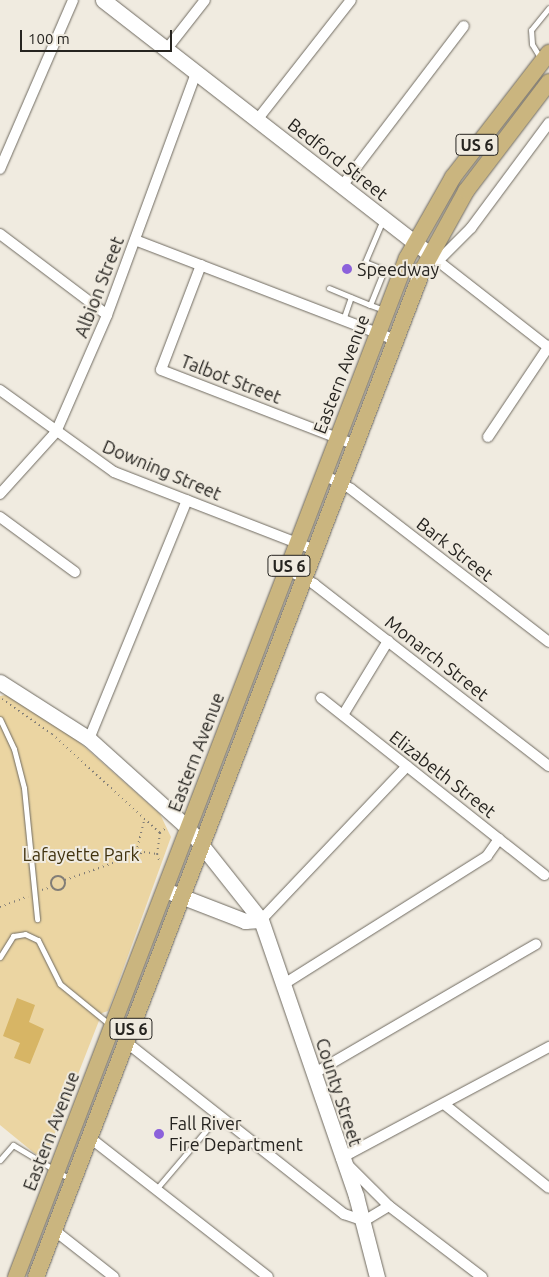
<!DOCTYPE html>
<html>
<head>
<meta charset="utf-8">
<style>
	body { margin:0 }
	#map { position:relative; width:549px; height:1277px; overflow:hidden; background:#f0ebe0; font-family:Ubuntu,sans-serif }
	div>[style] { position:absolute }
	.green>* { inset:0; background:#ebd5a2 }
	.water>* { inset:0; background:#d7b565 }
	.path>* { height:2px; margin-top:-1px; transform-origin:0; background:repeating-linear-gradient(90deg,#827e77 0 1px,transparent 0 5px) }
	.path>.ring { margin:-1px; padding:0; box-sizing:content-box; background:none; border:2px solid #827e77; border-radius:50% }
	.roads { filter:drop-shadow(0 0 1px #6f6a60) drop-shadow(0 0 1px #6f6a60) }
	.lane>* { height:5px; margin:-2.5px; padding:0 2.5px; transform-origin:2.5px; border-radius:2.5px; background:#fff }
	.street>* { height:10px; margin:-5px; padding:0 5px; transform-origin:5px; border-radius:5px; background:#fff }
	.secondary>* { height:15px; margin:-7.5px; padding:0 7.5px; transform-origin:7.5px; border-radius:7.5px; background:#fff }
	.primary>* { height:16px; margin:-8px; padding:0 8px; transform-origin:8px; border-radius:8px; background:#cab57f }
	.dots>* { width:14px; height:14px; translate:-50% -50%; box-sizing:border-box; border:2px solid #f0ebe0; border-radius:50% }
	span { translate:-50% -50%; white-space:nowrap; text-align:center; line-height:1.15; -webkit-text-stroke:4px #f0ebe0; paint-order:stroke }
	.shield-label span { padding:1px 4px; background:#f0ebe0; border:1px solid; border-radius:4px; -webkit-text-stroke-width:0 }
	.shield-label { font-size:16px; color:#262420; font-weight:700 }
	.street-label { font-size:18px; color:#262420 }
	.poi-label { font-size:18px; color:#262420 }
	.left { translate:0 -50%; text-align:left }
	.park-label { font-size:18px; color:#41330f }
	.scale { position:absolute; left:20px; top:30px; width:152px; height:22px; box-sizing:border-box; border:2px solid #262420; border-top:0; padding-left:6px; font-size:15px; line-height:18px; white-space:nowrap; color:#262420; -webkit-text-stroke:4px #f0ebe0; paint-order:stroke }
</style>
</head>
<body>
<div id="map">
	<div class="green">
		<i style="clip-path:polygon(6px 695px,77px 740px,160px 814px,171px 837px,108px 1011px,102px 1013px,44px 1161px,0 1125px,0 696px)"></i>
	</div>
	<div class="water">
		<i style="clip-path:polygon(17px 998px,35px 1005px,29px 1022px,44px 1029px,30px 1064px,14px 1058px,20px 1043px,3px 1036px)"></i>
	</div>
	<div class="path">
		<i style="left:2px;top:699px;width:61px;rotate:35deg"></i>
		<i style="left:52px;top:734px;width:147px;rotate:42.5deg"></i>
		<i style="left:160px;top:833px;width:21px;rotate:98deg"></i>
		<i style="left:160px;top:833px;width:9px;rotate:-41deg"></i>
		<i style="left:135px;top:857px;width:38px;rotate:-76deg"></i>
		<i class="ring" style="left:51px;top:876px;width:12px;height:12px"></i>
		<i style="left:65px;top:880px;width:84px;rotate:-19.5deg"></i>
		<i style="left:144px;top:852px;width:13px;rotate:9deg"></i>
		<i style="left:157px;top:854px;width:9px;rotate:72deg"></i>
		<i style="left:42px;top:890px;width:9px;rotate:-18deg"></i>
		<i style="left:0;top:907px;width:30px;rotate:-21deg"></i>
	</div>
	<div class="roads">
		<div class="lane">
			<i style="left:541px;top:59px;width:17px;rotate:-121deg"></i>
			<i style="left:532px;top:44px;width:14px;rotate:-94deg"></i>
			<i style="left:531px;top:30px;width:28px;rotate:-51deg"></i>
			<i style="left:382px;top:222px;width:43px;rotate:113deg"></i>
			<i style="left:365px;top:262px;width:35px;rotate:22deg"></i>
			<i style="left:329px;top:288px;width:44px;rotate:22.5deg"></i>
			<i style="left:384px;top:310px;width:15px;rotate:-160deg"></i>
			<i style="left:370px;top:305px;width:38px;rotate:-68deg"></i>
			<i style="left:343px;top:320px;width:24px;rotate:-71deg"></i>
			<i style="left:0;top:719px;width:33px;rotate:65deg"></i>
			<i style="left:14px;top:749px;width:40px;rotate:75.6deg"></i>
			<i style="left:24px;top:788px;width:132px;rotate:84.3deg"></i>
			<i style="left:0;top:957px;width:25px;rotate:-58deg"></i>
			<i style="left:13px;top:936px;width:12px;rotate:-9deg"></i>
			<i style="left:25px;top:934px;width:14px;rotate:25deg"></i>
			<i style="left:38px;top:940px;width:49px;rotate:63.4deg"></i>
			<i style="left:60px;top:984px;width:63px;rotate:39.2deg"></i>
			<i style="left:0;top:1160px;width:20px;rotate:-49deg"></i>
			<i style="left:13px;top:1145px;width:66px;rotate:30.8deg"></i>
			<i style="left:158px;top:1187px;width:94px;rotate:-49.7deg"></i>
		</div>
		<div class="street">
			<i style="left:166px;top:50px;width:63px;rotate:-52deg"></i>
			<i style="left:257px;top:120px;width:152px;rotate:-51.9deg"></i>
			<i style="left:0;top:169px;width:184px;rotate:-66.6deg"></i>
			<i style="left:342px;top:186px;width:201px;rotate:-52.7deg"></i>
			<i style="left:0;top:234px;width:134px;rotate:37.1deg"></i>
			<i style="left:135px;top:240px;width:279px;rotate:21deg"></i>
			<i style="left:434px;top:258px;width:146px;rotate:38deg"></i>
			<i style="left:438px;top:261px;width:47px;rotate:-45deg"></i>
			<i style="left:471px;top:228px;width:131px;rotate:-53.4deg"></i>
			<i style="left:201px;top:265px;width:112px;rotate:110.9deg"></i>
			<i style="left:161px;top:370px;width:208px;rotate:21.1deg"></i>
			<i style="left:0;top:390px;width:140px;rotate:35.7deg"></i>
			<i style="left:114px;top:472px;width:216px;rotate:21.2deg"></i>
			<i style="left:488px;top:437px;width:110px;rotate:-56.2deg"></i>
			<i style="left:324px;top:475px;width:30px;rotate:27deg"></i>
			<i style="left:351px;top:489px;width:250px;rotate:37.7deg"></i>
			<i style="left:0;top:494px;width:84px;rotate:-47.9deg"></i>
			<i style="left:56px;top:432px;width:128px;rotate:-66.4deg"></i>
			<i style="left:107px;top:315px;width:258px;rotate:-69.8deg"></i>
			<i style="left:0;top:517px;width:93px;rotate:36.3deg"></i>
			<i style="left:288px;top:570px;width:30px;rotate:28deg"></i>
			<i style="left:314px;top:584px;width:297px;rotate:37.8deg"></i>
			<i style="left:321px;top:698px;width:285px;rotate:38.4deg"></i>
			<i style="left:343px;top:715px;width:87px;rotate:-58.7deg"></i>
			<i style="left:89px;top:739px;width:258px;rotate:-67.7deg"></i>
			<i style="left:261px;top:920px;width:212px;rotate:-46.5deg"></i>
			<i style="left:284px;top:984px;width:240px;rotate:-32.2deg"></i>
			<i style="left:487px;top:856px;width:21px;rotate:-55deg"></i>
			<i style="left:126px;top:1042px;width:278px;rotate:38.3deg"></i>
			<i style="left:344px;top:1214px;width:21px;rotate:19deg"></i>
			<i style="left:364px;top:1221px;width:29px;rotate:-31deg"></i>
			<i style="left:313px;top:1074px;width:258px;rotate:-30.2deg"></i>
			<i style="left:444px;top:1104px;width:134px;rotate:38.7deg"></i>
			<i style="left:89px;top:1137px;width:227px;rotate:38deg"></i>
			<i style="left:54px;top:1230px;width:76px;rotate:38.1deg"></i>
			<i style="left:482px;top:1277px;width:117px;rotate:-142.6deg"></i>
			<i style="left:389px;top:1206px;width:68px;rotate:-135deg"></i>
			<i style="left:341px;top:1158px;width:236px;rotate:-28.1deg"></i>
		</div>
		<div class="secondary">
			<i style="left:103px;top:0;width:413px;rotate:37.9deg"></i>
			<i style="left:0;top:682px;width:106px;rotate:32.6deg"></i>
			<i style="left:89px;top:739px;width:133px;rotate:42deg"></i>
			<i style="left:188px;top:828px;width:117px;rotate:51.6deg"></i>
			<i style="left:261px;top:920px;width:292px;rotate:71deg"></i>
			<i style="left:356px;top:1196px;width:84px;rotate:75.5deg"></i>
			<i style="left:165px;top:890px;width:86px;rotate:21.2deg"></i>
			<i style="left:245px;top:921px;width:16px;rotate:-4deg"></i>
		</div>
		<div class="primary">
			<i style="left:16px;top:1277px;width:1091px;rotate:-69.01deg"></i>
			<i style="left:407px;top:258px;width:93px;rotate:-60.4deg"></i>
			<i style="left:453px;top:177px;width:157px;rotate:-52.3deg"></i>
			<i style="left:36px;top:1277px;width:1080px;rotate:-69deg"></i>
			<i style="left:423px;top:269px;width:89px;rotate:-61.1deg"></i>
			<i style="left:466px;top:191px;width:137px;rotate:-52.7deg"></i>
		</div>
	</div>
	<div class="dots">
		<i style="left:347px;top:269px;background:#8c61db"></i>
		<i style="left:159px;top:1134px;background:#8c61db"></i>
	</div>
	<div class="shield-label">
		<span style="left:477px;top:145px">US 6</span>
		<span style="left:289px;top:566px">US 6</span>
		<span style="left:131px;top:1029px">US 6</span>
	</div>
	<div class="street-label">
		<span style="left:338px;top:159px;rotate:38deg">Bedford Street</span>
		<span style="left:99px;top:287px;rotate:-69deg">Albion Street</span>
		<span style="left:341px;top:374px;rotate:-69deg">Eastern Avenue</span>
		<span style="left:231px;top:379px;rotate:21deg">Talbot Street</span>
		<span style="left:162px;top:470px;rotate:23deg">Downing Street</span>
		<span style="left:455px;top:549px;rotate:38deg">Bark Street</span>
		<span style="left:437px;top:658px;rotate:38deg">Monarch Street</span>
		<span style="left:196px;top:752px;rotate:-69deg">Eastern Avenue</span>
		<span style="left:443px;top:774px;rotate:38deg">Elizabeth Street</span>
		<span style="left:339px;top:1092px;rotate:72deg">County Street</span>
		<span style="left:51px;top:1131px;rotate:-69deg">Eastern Avenue</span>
	</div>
	<div class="poi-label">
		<span class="left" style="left:357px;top:269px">Speedway</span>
		<span class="left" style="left:169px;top:1134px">Fall River<br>Fire Department</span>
	</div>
	<div class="park-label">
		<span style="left:81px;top:854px">Lafayette Park</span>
	</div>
	<div class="scale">100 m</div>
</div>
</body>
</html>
